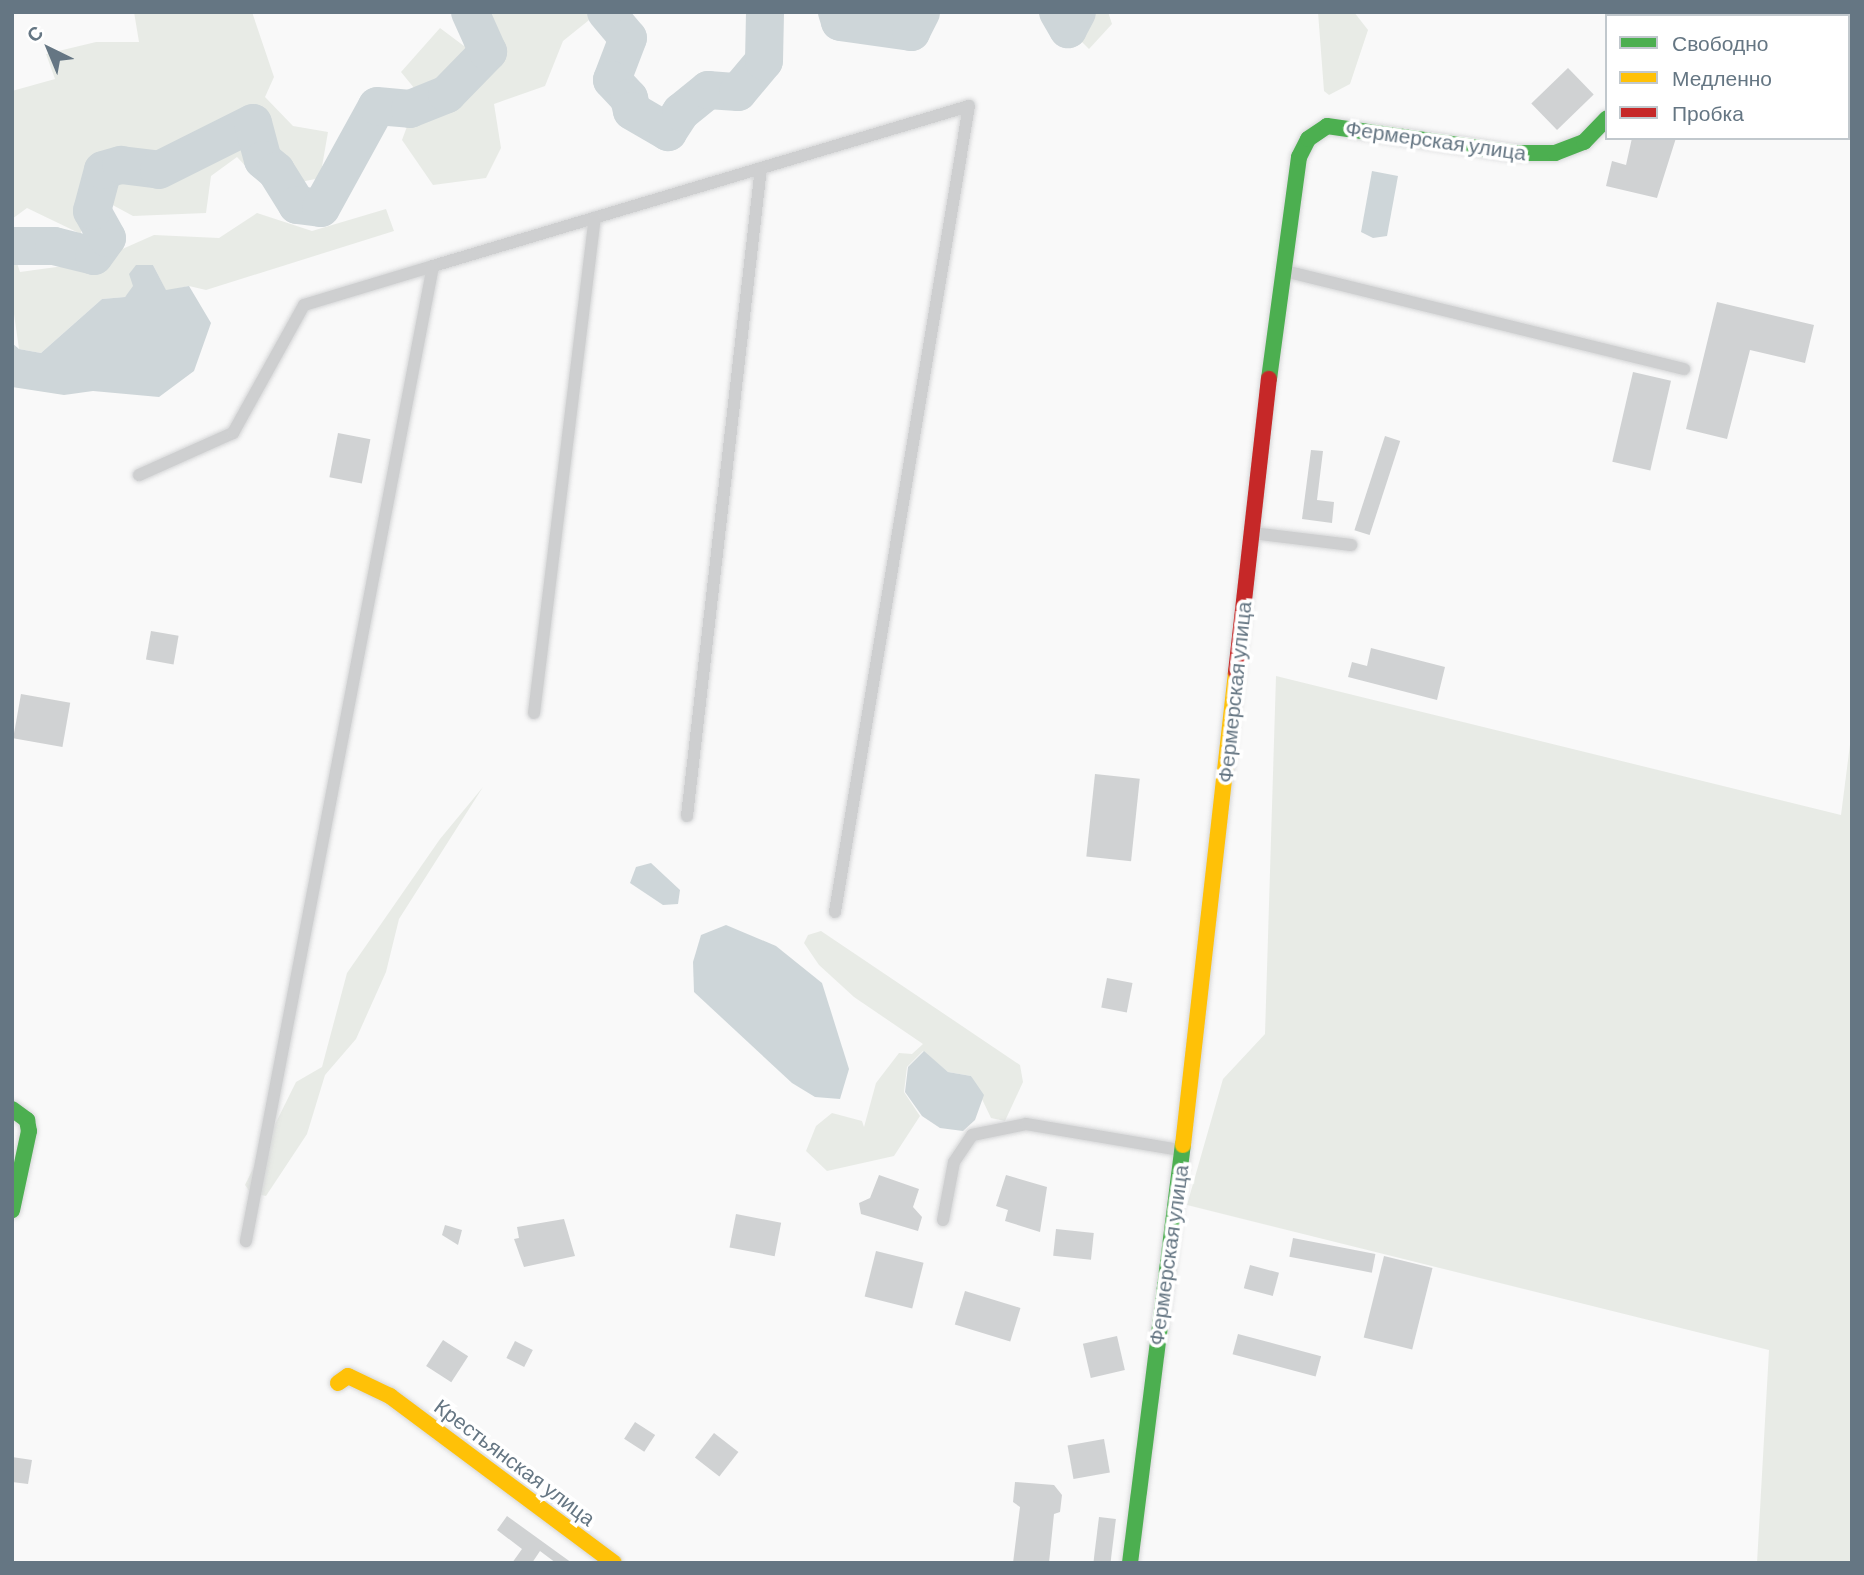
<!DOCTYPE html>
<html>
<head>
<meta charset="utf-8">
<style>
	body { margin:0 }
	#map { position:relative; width:1864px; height:1575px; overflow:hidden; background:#f9f9f9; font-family:Barlow,sans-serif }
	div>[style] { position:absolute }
	.green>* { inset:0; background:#e8ebe6 }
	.water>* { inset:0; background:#ced6d9 }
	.river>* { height:38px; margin:-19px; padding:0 19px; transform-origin:19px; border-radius:19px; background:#ced6d9 }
	.building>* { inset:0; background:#d0d2d3; transform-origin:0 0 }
	.roads { filter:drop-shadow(0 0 2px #d5d6d7) drop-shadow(0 0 2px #d5d6d7) }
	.lane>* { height:12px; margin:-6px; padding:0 6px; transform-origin:6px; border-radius:6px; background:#cecfd0 }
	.street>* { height:24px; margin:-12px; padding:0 12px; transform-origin:12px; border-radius:12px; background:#cecfd0 }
	.fast>* { height:16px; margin:-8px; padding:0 8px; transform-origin:8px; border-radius:8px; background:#4caf50 }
	.slow>* { height:16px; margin:-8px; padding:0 8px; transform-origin:8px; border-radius:8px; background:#ffc107 }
	.jam>* { height:16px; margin:-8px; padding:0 8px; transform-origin:8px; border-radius:8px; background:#c62828 }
	span { translate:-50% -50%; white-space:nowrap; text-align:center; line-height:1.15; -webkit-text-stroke:7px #fff; paint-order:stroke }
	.street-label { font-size:21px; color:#657683 }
	.frame { position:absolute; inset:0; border:14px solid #657683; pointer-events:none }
	.legend { position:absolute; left:1605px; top:14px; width:245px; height:126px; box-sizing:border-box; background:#fff; border:2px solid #c1c8cd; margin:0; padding:9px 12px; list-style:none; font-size:21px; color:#657683 }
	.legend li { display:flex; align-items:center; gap:14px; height:35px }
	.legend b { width:35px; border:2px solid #c1c8cd }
	.north { position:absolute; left:14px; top:14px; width:70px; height:70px; -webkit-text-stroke:5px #fff; paint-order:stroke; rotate:317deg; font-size:19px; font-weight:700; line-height:28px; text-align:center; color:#657683 }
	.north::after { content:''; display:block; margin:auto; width:24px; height:32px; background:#657683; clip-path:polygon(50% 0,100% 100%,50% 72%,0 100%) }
</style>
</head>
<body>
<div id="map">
	<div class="green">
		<i style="clip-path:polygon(134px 12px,252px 12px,274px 77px,265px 97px,293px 126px,328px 132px,320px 178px,267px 189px,237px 157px,211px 176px,206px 213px,133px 216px,83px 189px,81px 234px,27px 208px,12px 219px,12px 91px,55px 79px,46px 54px,96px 42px,139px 42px)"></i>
		<i style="clip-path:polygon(461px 12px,599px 12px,563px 41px,545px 86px,494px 104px,501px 148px,486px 178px,433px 185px,402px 140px,419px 94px,401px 72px,440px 28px,464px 46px)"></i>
		<i style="clip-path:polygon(1052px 12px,1108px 12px,1112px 24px,1089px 49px)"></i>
		<i style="clip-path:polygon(1318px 12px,1354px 12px,1368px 30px,1350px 84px,1329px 95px,1324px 91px)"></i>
		<i style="clip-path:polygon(386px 209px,394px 231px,206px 290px,189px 286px,166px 291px,153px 265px,125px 297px,102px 299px,41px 353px,19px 349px,12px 300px,12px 248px,20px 272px,93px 262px,154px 235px,219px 238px,257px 213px,312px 231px)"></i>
		<i style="clip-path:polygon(1276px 676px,1841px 815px,1852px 729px,1852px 1563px,1757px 1563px,1769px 1350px,1187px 1205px,1223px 1079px,1265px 1034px)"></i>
		<i style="clip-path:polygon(483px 787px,399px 919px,386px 972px,356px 1039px,325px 1075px,307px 1134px,266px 1196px,250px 1192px,245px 1185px,296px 1082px,322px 1067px,347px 973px,440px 839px)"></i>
		<i style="clip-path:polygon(821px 931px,1020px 1065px,1023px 1082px,1005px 1121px,991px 1118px,971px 1076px,948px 1072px,923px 1051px,907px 1067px,904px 1092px,920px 1116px,894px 1156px,827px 1171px,806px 1151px,816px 1126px,832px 1113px,862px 1121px,864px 1127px,876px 1083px,899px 1053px,912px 1054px,923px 1044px,854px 997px,819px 965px,804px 943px,808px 935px)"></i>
	</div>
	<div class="water">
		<i style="clip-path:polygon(1372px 171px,1398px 176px,1387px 236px,1373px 238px,1361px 232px)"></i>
		<i style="clip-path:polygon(136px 265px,153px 265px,166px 290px,189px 286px,211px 323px,194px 371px,159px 397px,93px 391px,64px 395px,12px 387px,12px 343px,19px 349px,41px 353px,102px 299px,125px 297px,133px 286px,129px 274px)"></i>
		<i style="clip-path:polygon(651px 863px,680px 890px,678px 904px,663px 905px,630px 883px,636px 867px)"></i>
		<i style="clip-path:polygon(726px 925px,776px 946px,822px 983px,849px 1069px,840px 1099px,815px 1097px,792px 1083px,694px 992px,693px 962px,701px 935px)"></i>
		<i style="clip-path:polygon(924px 1051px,948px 1072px,971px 1076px,984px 1095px,975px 1120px,963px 1131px,940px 1128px,922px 1116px,905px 1092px,908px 1067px)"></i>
	</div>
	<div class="river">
		<i style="left:606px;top:12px;width:34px;rotate:50deg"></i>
		<i style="left:628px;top:38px;width:45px;rotate:110.9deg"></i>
		<i style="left:612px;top:80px;width:25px;rotate:47deg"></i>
		<i style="left:629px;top:98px;width:13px;rotate:77deg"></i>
		<i style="left:632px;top:111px;width:42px;rotate:30.3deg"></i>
		<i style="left:668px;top:132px;width:24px;rotate:-57deg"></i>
		<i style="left:681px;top:112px;width:35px;rotate:-39deg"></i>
		<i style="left:708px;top:90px;width:30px;rotate:4deg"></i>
		<i style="left:738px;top:92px;width:40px;rotate:-50deg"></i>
		<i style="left:764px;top:61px;width:49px;rotate:-88.8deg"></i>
		<i style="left:837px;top:12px;width:10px;rotate:73deg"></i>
		<i style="left:840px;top:22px;width:72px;rotate:8deg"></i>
		<i style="left:911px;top:32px;width:22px;rotate:-63deg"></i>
		<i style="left:1058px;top:12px;width:20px;rotate:60deg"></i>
		<i style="left:1068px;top:29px;width:19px;rotate:-62deg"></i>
		<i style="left:12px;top:246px;width:42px"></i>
		<i style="left:54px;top:246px;width:41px;rotate:14deg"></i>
		<i style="left:94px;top:256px;width:22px;rotate:-54deg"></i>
		<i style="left:107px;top:238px;width:31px;rotate:-119deg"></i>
		<i style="left:92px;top:211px;width:42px;rotate:-75deg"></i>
		<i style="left:103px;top:170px;width:19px;rotate:-16deg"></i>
		<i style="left:121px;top:165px;width:38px;rotate:7deg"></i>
		<i style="left:159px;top:170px;width:105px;rotate:-26.6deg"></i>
		<i style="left:253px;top:123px;width:38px;rotate:75deg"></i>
		<i style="left:263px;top:160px;width:17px;rotate:40deg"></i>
		<i style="left:276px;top:171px;width:40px;rotate:58deg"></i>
		<i style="left:297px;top:205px;width:24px;rotate:7deg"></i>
		<i style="left:321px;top:208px;width:116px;rotate:-61.2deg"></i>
		<i style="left:377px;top:106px;width:33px;rotate:5deg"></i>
		<i style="left:410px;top:109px;width:40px;rotate:-22deg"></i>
		<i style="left:447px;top:94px;width:59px;rotate:-45.7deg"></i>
		<i style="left:488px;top:52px;width:44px;rotate:-114.2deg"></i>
	</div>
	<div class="building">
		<i style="left:1568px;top:68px;width:37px;height:51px;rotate:46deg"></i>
		<i style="clip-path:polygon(1632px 138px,1676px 138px,1657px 198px,1606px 186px,1612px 161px,1626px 165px)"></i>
		<i style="clip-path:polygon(1717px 302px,1814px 325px,1805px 363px,1750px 350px,1727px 439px,1686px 429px)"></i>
		<i style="left:1633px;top:372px;width:39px;height:92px;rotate:13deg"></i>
		<i style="left:338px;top:433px;width:33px;height:45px;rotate:11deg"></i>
		<i style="left:1385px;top:436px;width:16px;height:99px;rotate:18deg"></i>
		<i style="clip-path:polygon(1311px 450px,1323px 451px,1317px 500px,1334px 502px,1332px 523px,1302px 519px)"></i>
		<i style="left:151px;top:631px;width:28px;height:29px;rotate:10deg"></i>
		<i style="clip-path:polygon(1371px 648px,1445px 667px,1437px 700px,1348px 677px,1352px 662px,1367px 666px)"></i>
		<i style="left:21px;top:694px;width:50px;height:45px;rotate:10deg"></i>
		<i style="left:1095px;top:774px;width:45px;height:83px;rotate:6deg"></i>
		<i style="left:1107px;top:978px;width:26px;height:30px;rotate:11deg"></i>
		<i style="clip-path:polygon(879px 1175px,919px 1189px,913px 1207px,922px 1217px,918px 1231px,861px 1214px,859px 1203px,870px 1198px)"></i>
		<i style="clip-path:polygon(1006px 1175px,1047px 1187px,1040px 1232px,1005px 1221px,1008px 1210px,996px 1206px)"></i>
		<i style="left:736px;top:1214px;width:46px;height:34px;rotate:11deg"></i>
		<i style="clip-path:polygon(564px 1219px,575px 1256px,524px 1267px,514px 1239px,519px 1238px,517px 1227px)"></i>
		<i style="clip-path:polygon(445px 1225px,462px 1230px,458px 1245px,442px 1235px)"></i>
		<i style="left:1056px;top:1229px;width:38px;height:27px;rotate:6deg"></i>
		<i style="left:1293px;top:1238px;width:84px;height:19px;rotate:11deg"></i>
		<i style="left:876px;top:1251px;width:49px;height:47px;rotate:14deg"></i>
		<i style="left:1384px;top:1256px;width:50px;height:84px;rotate:14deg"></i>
		<i style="left:1250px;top:1265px;width:30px;height:24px;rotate:15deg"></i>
		<i style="left:965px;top:1291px;width:58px;height:35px;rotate:17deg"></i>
		<i style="left:1238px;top:1334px;width:86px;height:21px;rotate:15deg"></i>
		<i style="left:1117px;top:1336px;width:35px;height:35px;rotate:77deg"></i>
		<i style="left:443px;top:1340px;width:30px;height:31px;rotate:33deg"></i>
		<i style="left:515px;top:1341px;width:20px;height:19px;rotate:27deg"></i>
		<i style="left:635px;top:1422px;width:24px;height:20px;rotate:33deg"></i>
		<i style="left:714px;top:1433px;width:31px;height:31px;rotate:38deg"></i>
		<i style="left:1104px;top:1439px;width:34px;height:37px;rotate:80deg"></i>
		<i style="clip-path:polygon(12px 1457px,32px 1460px,28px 1484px,12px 1482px)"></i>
		<i style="clip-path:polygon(1015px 1482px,1054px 1485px,1062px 1495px,1060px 1512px,1054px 1514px,1049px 1563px,1013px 1563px,1020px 1507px,1013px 1502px)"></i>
		<i style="clip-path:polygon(507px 1516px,572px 1563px,556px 1563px,540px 1551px,532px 1563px,512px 1563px,522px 1549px,497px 1530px)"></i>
		<i style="left:1099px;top:1517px;width:17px;height:46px;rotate:7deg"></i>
	</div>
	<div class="roads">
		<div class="lane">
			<i style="left:433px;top:266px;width:559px;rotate:-16.62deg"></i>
			<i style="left:969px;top:106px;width:817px;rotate:99.44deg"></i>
			<i style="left:1285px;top:271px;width:411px;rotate:13.8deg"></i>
			<i style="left:139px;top:475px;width:103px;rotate:-24.1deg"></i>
			<i style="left:233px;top:433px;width:146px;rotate:-61deg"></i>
			<i style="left:304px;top:305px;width:135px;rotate:-16.8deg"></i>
			<i style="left:433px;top:266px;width:993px;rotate:100.86deg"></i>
			<i style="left:1252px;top:533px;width:100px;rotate:6.9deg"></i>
			<i style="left:534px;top:713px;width:499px;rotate:-83deg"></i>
			<i style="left:687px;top:816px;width:652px;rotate:-83.49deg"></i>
			<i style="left:943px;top:1220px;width:59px;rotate:-79.3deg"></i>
			<i style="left:954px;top:1162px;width:32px;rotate:-56deg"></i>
			<i style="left:972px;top:1135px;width:55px;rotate:-11.5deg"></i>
			<i style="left:1026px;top:1124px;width:155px;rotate:9.6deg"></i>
		</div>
		<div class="street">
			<i style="left:1699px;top:16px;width:5px;rotate:-53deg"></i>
		</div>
		<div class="fast">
			<i style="left:1269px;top:379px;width:224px;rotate:-82.3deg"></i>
			<i style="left:1299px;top:157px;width:20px;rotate:-63deg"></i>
			<i style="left:1308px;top:139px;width:23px;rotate:-34deg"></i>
			<i style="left:1327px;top:126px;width:189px;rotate:8.2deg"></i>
			<i style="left:1514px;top:153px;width:41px"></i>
			<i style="left:1555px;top:153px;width:31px;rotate:-21deg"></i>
			<i style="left:1584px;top:142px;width:33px;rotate:-46deg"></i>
			<i style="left:12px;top:1109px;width:19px;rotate:36deg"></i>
			<i style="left:27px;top:1120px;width:11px;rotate:80deg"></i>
			<i style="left:29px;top:1131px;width:81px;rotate:102.1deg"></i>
			<i style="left:1130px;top:1563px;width:421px;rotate:-82.8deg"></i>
		</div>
		<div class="slow">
			<i style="left:1183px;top:1145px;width:476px;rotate:-83.6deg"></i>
			<i style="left:338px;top:1383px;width:12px;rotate:-35deg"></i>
			<i style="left:348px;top:1376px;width:47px;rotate:25.5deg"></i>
			<i style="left:390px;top:1396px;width:279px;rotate:36.7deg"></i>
		</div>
		<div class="jam">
			<i style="left:1236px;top:672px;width:295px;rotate:-83.6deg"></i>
		</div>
	</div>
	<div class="street-label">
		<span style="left:1436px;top:140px;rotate:8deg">Фермерская улица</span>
		<span style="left:1234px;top:692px;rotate:-84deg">Фермерская улица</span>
		<span style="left:1168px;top:1255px;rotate:-82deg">Фермерская улица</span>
		<span style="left:515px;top:1462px;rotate:37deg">Крестьянская улица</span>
	</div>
	<div class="frame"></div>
	<ul class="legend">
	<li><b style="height:9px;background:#4caf50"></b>Свободно</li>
	<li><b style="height:9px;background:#ffc107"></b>Медленно</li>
	<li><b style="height:9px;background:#c62828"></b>Пробка</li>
	</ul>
	<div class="north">С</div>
</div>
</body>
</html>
